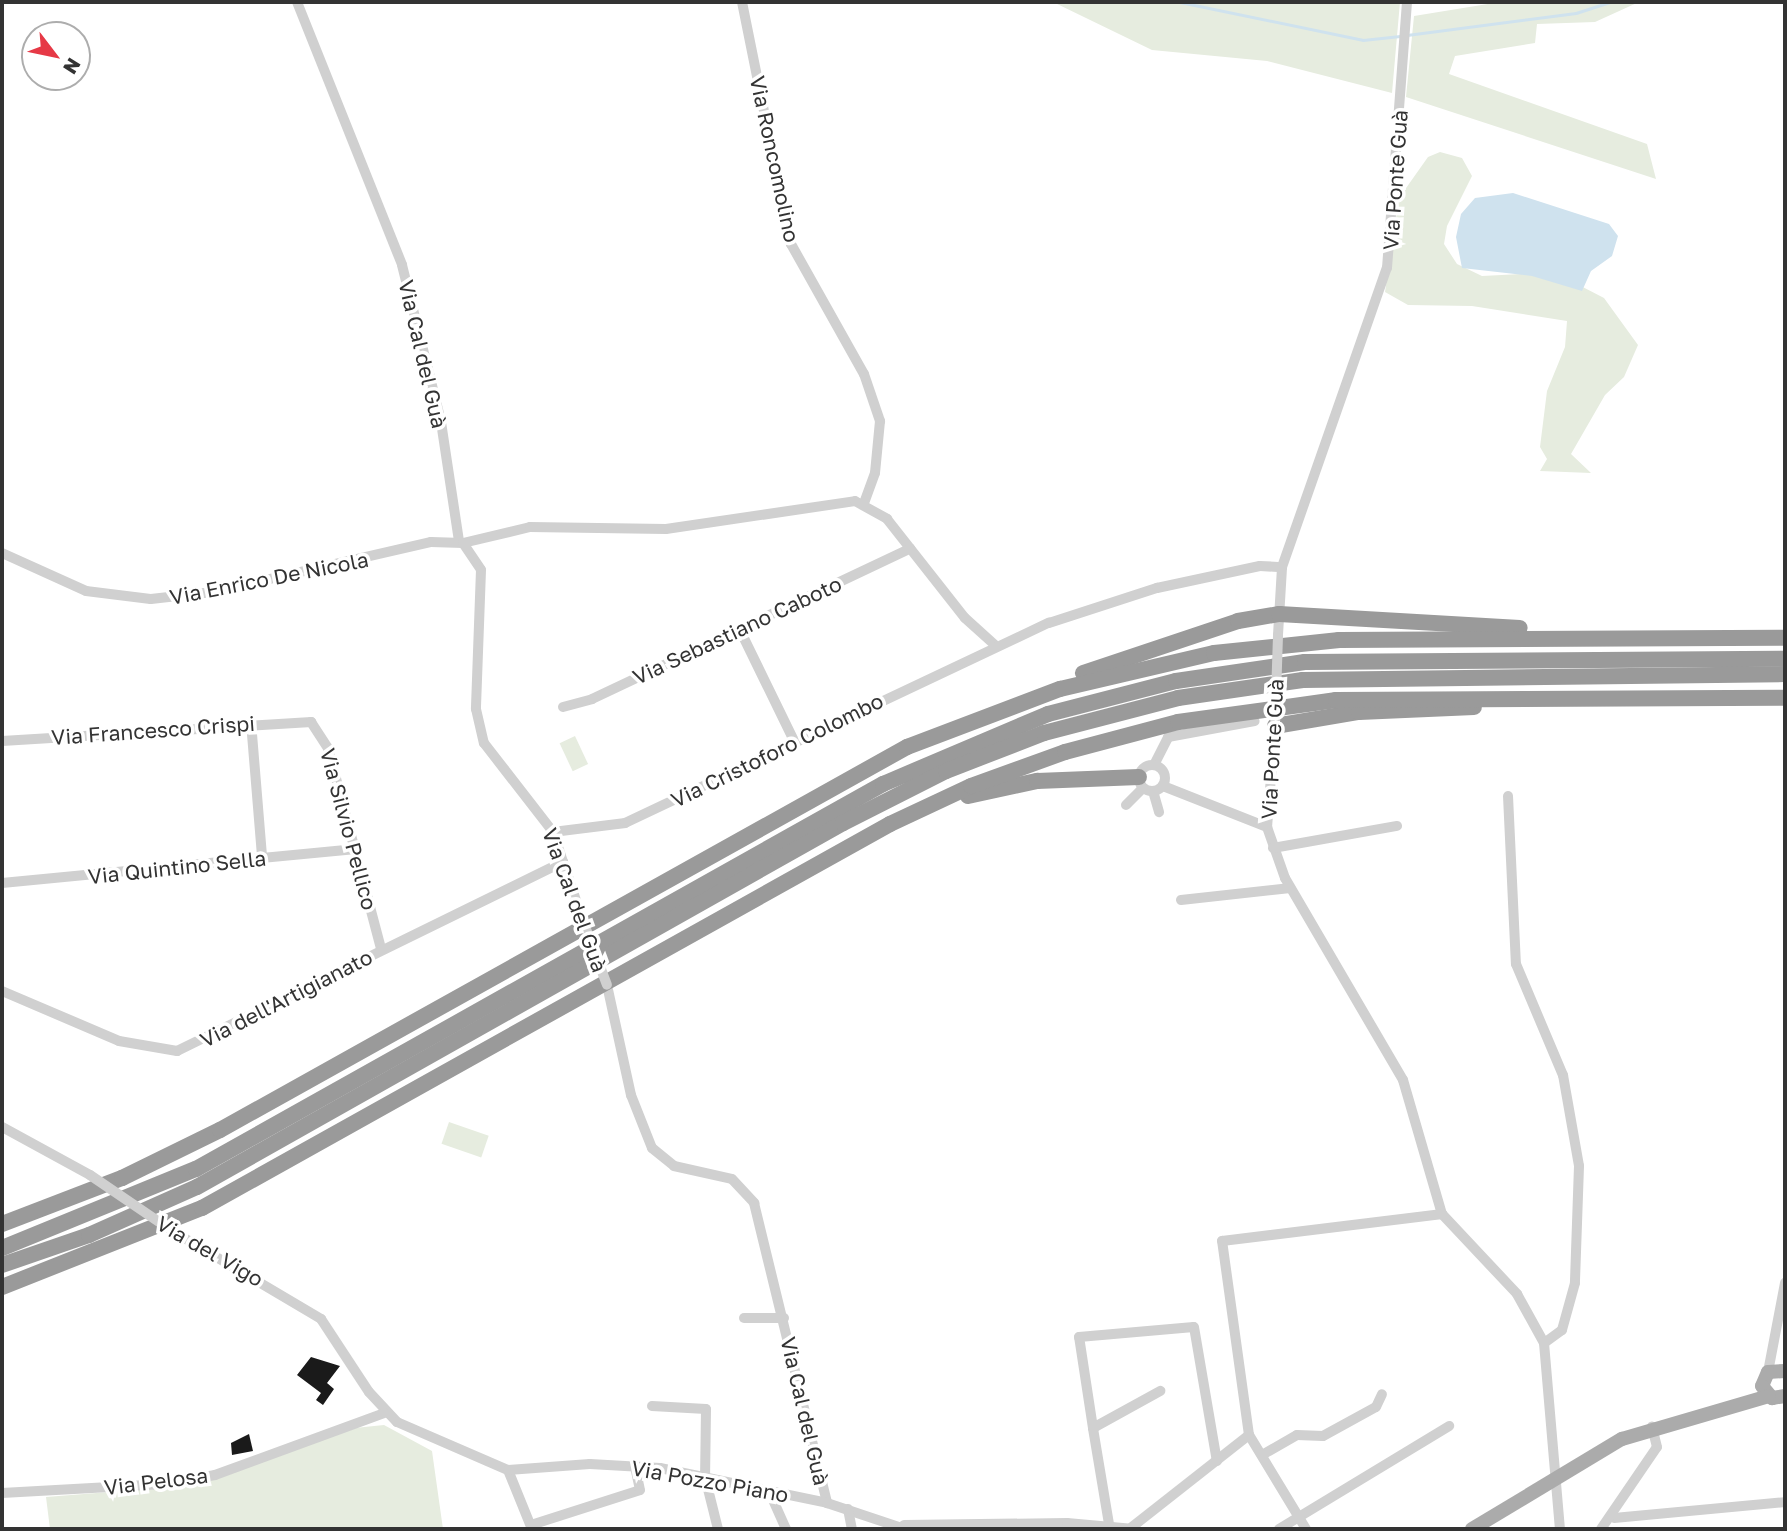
<!DOCTYPE html>
<html>
<head>
<meta charset="utf-8">
<style>
	body { margin:0 }
	#map { position:relative; width:1787px; height:1531px; overflow:hidden; background:#fff; font-family:"Golos Text",sans-serif }
	div>[style] { position:absolute }
	.green>* { inset:0; background:#e6ecdf; transform-origin:0 0 }
	.water>* { inset:0; background:#cfe2ee }
	.stream>* { height:2.5px; margin:-1.25px; padding:0 1.25px; transform-origin:1.25px; border-radius:1.25px; background:#cfe2ee }
	.building>* { inset:0; background:#1a1a1a }
	.minor>* { height:10px; margin:-5px; padding:0 5px; transform-origin:5px; border-radius:5px; background:#d0d0d0 }
	.minor>.ring { margin:-5px; padding:0; box-sizing:content-box; background:none; border:10px solid #d0d0d0; border-radius:50% }
	.major>* { height:14px; margin:-7px; padding:0 7px; transform-origin:7px; border-radius:7px; background:#ababab }
	.highway>* { height:16px; margin:-8px; padding:0 8px; transform-origin:8px; border-radius:8px; background:#9a9a9a }
	.minor-bridge>* { height:10px; margin:-5px; padding:0 5px; transform-origin:5px; border-radius:5px; background:#d0d0d0 }
	span { translate:-50% -50%; white-space:nowrap; text-align:center; line-height:1.15; -webkit-text-stroke:7px #fff; paint-order:stroke }
	.street-label { font-size:21px; color:#333 }
	.frame { position:absolute; inset:0; border:4px solid #333; pointer-events:none }
	.north { position:absolute; left:21px; top:21px; width:70px; height:70px; box-sizing:border-box; background:#fff; border:2px solid #adadad; border-radius:50%; rotate:122deg; font-size:19px; font-weight:700; line-height:28px; text-align:center; color:#333 }
	.north::after { content:''; display:block; margin:auto; width:24px; height:32px; background:#e63946; clip-path:polygon(50% 0,100% 100%,50% 72%,0 100%) }
</style>
</head>
<body>
<div id="map">
	<div class="green">
		<i style="clip-path:polygon(1053px 2px,1400px 2px,1392px 93px,1267px 61px,1152px 50px)"></i>
		<i style="clip-path:polygon(1500px 2px,1639px 2px,1595px 22px,1537px 24px,1535px 43px,1455px 56px,1449px 74px,1647px 144px,1656px 179px,1406px 97px,1414px 16px)"></i>
		<i style="clip-path:polygon(1440px 152px,1462px 158px,1472px 176px,1447px 226px,1444px 244px,1457px 264px,1482px 276px,1540px 273px,1575px 283px,1604px 298px,1638px 345px,1624px 377px,1605px 395px,1571px 454px,1591px 473px,1540px 471px,1547px 459px,1540px 447px,1547px 391px,1565px 347px,1567px 321px,1472px 306px,1408px 305px,1385px 292px,1399px 198px,1428px 157px)"></i>
		<i style="left:575px;top:736px;width:31px;height:17px;rotate:65deg"></i>
		<i style="left:449px;top:1122px;width:42px;height:23px;rotate:19deg"></i>
		<i style="clip-path:polygon(384px 1425px,432px 1451px,443px 1529px,50px 1529px,46px 1497px,160px 1488px,345px 1429px)"></i>
	</div>
	<div class="water">
		<i style="clip-path:polygon(1513px 193px,1609px 224px,1618px 236px,1612px 256px,1591px 271px,1582px 291px,1532px 276px,1462px 268px,1456px 237px,1461px 214px,1475px 198px)"></i>
	</div>
	<div class="stream">
		<i style="left:1180px;top:2px;width:187px;rotate:11.7deg"></i>
		<i style="left:1363px;top:40px;width:37px;rotate:-6deg"></i>
		<i style="left:1407px;top:35px;width:170px;rotate:-7.4deg"></i>
		<i style="left:1576px;top:13px;width:36px;rotate:-18deg"></i>
	</div>
	<div class="building">
		<i style="clip-path:polygon(311px 1357px,340px 1366px,327px 1383px,334px 1389px,323px 1405px,316px 1400px,321px 1393px,297px 1375px)"></i>
		<i style="clip-path:polygon(249px 1434px,253px 1451px,232px 1455px,231px 1443px)"></i>
	</div>
	<div class="minor">
		<i style="left:297px;top:2px;width:283px;rotate:68.2deg"></i>
		<i style="left:402px;top:265px;width:162px;rotate:76deg"></i>
		<i style="left:441px;top:422px;width:120px;rotate:81.4deg"></i>
		<i style="left:742px;top:2px;width:247px;rotate:78.6deg"></i>
		<i style="left:791px;top:244px;width:149px;rotate:60.7deg"></i>
		<i style="left:864px;top:374px;width:50px;rotate:71.2deg"></i>
		<i style="left:880px;top:421px;width:52px;rotate:95.5deg"></i>
		<i style="left:875px;top:473px;width:32px;rotate:110deg"></i>
		<i style="left:463px;top:543px;width:69px;rotate:-13.4deg"></i>
		<i style="left:530px;top:527px;width:136px;rotate:0.8deg"></i>
		<i style="left:666px;top:529px;width:191px;rotate:-8.4deg"></i>
		<i style="left:855px;top:501px;width:37px;rotate:29deg"></i>
		<i style="left:887px;top:519px;width:126px;rotate:51.8deg"></i>
		<i style="left:965px;top:618px;width:42px;rotate:42.1deg"></i>
		<i style="left:2px;top:553px;width:92px;rotate:24.3deg"></i>
		<i style="left:86px;top:591px;width:65px;rotate:7deg"></i>
		<i style="left:151px;top:599px;width:62px;rotate:-6.4deg"></i>
		<i style="left:213px;top:592px;width:224px;rotate:-12.9deg"></i>
		<i style="left:431px;top:542px;width:32px;rotate:2deg"></i>
		<i style="left:463px;top:543px;width:32px;rotate:56deg"></i>
		<i style="left:481px;top:570px;width:139px;rotate:92.1deg"></i>
		<i style="left:476px;top:709px;width:35px;rotate:77deg"></i>
		<i style="left:484px;top:743px;width:113px;rotate:52.2deg"></i>
		<i style="left:553px;top:832px;width:94px;rotate:71.4deg"></i>
		<i style="left:739px;top:628px;width:126px;rotate:64deg"></i>
		<i style="left:1278px;top:635px;width:68px;rotate:-86.6deg"></i>
		<i style="left:1282px;top:567px;width:317px;rotate:-70.7deg"></i>
		<i style="left:1387px;top:268px;width:267px;rotate:-85.7deg"></i>
		<i style="left:563px;top:707px;width:30px;rotate:-15deg"></i>
		<i style="left:592px;top:699px;width:352px;rotate:-25.3deg"></i>
		<i style="left:251px;top:722px;width:134px;rotate:85.3deg"></i>
		<i style="left:1275px;top:726px;width:101px;rotate:94.5deg"></i>
		<i style="left:1267px;top:827px;width:54px;rotate:70.6deg"></i>
		<i style="left:1285px;top:878px;width:234px;rotate:59.7deg"></i>
		<i style="left:1403px;top:1080px;width:140px;rotate:73.8deg"></i>
		<i style="left:1442px;top:1214px;width:110px;rotate:46.8deg"></i>
		<i style="left:1517px;top:1294px;width:56px;rotate:61.1deg"></i>
		<i style="left:1544px;top:1343px;width:187px;rotate:85.1deg"></i>
		<i style="left:2px;top:741px;width:310px;rotate:-3.5deg"></i>
		<i style="left:311px;top:722px;width:31px;rotate:57deg"></i>
		<i style="left:328px;top:748px;width:207px;rotate:75.2deg"></i>
		<i style="left:1154px;top:765px;width:31px;rotate:-63deg"></i>
		<i style="left:1168px;top:737px;width:88px;rotate:-10.4deg"></i>
		<i class="ring" style="left:1139px;top:765px;width:16px;height:16px"></i>
		<i style="left:1163px;top:786px;width:112px;rotate:21.5deg"></i>
		<i style="left:1153px;top:791px;width:22px;rotate:74deg"></i>
		<i style="left:1508px;top:796px;width:168px;rotate:87.3deg"></i>
		<i style="left:1516px;top:964px;width:121px;rotate:67.1deg"></i>
		<i style="left:1563px;top:1075px;width:92px;rotate:80deg"></i>
		<i style="left:1579px;top:1166px;width:117px;rotate:92deg"></i>
		<i style="left:1575px;top:1283px;width:49px;rotate:105.5deg"></i>
		<i style="left:1562px;top:1330px;width:22px;rotate:144deg"></i>
		<i style="left:1126px;top:805px;width:24px;rotate:-45deg"></i>
		<i style="left:553px;top:832px;width:73px;rotate:-7.1deg"></i>
		<i style="left:625px;top:823px;width:469px;rotate:-25.3deg"></i>
		<i style="left:1049px;top:623px;width:114px;rotate:-18deg"></i>
		<i style="left:1157px;top:588px;width:105px;rotate:-12.1deg"></i>
		<i style="left:1260px;top:566px;width:22px;rotate:3deg"></i>
		<i style="left:1273px;top:848px;width:126px;rotate:-10.1deg"></i>
		<i style="left:2px;top:883px;width:353px;rotate:-5.5deg"></i>
		<i style="left:1181px;top:900px;width:110px;rotate:-6.3deg"></i>
		<i style="left:607px;top:985px;width:113px;rotate:77.7deg"></i>
		<i style="left:631px;top:1095px;width:57px;rotate:68.4deg"></i>
		<i style="left:652px;top:1148px;width:28px;rotate:39deg"></i>
		<i style="left:674px;top:1166px;width:59px;rotate:12.6deg"></i>
		<i style="left:732px;top:1179px;width:33px;rotate:47deg"></i>
		<i style="left:754px;top:1203px;width:309px;rotate:76.3deg"></i>
		<i style="left:2px;top:991px;width:127px;rotate:23.1deg"></i>
		<i style="left:119px;top:1041px;width:59px;rotate:9.8deg"></i>
		<i style="left:177px;top:1051px;width:430px;rotate:-26.1deg"></i>
		<i style="left:2px;top:1127px;width:100px;rotate:28.6deg"></i>
		<i style="left:174px;top:1232px;width:171px;rotate:30.6deg"></i>
		<i style="left:321px;top:1319px;width:87px;rotate:56.7deg"></i>
		<i style="left:369px;top:1392px;width:41px;rotate:47deg"></i>
		<i style="left:397px;top:1422px;width:121px;rotate:23.4deg"></i>
		<i style="left:508px;top:1470px;width:64px;rotate:67.9deg"></i>
		<i style="left:744px;top:1318px;width:40px"></i>
		<i style="left:1768px;top:1372px;width:91px;rotate:-79.2deg"></i>
		<i style="left:652px;top:1406px;width:54px;rotate:3.2deg"></i>
		<i style="left:706px;top:1409px;width:68px;rotate:90.8deg"></i>
		<i style="left:705px;top:1477px;width:54px;rotate:76deg"></i>
		<i style="left:1093px;top:1428px;width:92px;rotate:-98.7deg"></i>
		<i style="left:1079px;top:1337px;width:115px;rotate:-5deg"></i>
		<i style="left:1194px;top:1327px;width:136px;rotate:80.3deg"></i>
		<i style="left:1262px;top:1455px;width:40px;rotate:-29.7deg"></i>
		<i style="left:1297px;top:1435px;width:26px;rotate:2deg"></i>
		<i style="left:1323px;top:1436px;width:60px;rotate:-28.7deg"></i>
		<i style="left:1376px;top:1407px;width:14px;rotate:-65deg"></i>
		<i style="left:508px;top:1470px;width:82px;rotate:-4.2deg"></i>
		<i style="left:590px;top:1464px;width:70px;rotate:3.3deg"></i>
		<i style="left:660px;top:1468px;width:171px;rotate:11.8deg"></i>
		<i style="left:827px;top:1503px;width:82px;rotate:18.4deg"></i>
		<i style="left:769px;top:1491px;width:42px;rotate:65.9deg"></i>
		<i style="left:2px;top:1493px;width:162px;rotate:-3.2deg"></i>
		<i style="left:164px;top:1484px;width:52px;rotate:-10deg"></i>
		<i style="left:215px;top:1475px;width:180px;rotate:-20.1deg"></i>
		<i style="left:848px;top:1509px;width:20px;rotate:79deg"></i>
		<i style="left:1614px;top:1518px;width:172px;rotate:-5.3deg"></i>
		<i style="left:1109px;top:1524px;width:97px;rotate:-99.5deg"></i>
		<i style="left:1093px;top:1428px;width:77px;rotate:-28.9deg"></i>
		<i style="left:531px;top:1525px;width:114px;rotate:-17.8deg"></i>
		<i style="left:640px;top:1490px;width:25px;rotate:-102deg"></i>
		<i style="left:904px;top:1525px;width:163px;rotate:-0.7deg"></i>
		<i style="left:1067px;top:1523px;width:67px;rotate:5.1deg"></i>
		<i style="left:1132px;top:1527px;width:149px;rotate:-38.2deg"></i>
		<i style="left:1279px;top:1529px;width:199px;rotate:-31.2deg"></i>
		<i style="left:1306px;top:1529px;width:110px;rotate:-121.2deg"></i>
		<i style="left:1249px;top:1435px;width:196px;rotate:-97.9deg"></i>
		<i style="left:1222px;top:1241px;width:222px;rotate:-7deg"></i>
		<i style="left:1601px;top:1529px;width:99px;rotate:-55.7deg"></i>
		<i style="left:1657px;top:1447px;width:21px;rotate:-104deg"></i>
	</div>
	<div class="major">
		<i style="left:1785px;top:1371px;width:17px;rotate:177deg"></i>
		<i style="left:1768px;top:1372px;width:15px;rotate:113deg"></i>
		<i style="left:1762px;top:1386px;width:16px;rotate:50deg"></i>
		<i style="left:1772px;top:1398px;width:13px;rotate:-9deg"></i>
		<i style="left:1472px;top:1529px;width:175px;rotate:-31deg"></i>
		<i style="left:1622px;top:1439px;width:153px;rotate:-16.3deg"></i>
	</div>
	<div class="highway">
		<i style="left:1083px;top:673px;width:163px;rotate:-18.5deg"></i>
		<i style="left:1238px;top:621px;width:42px;rotate:-9.7deg"></i>
		<i style="left:1279px;top:614px;width:241px;rotate:3.3deg"></i>
		<i style="left:1275px;top:726px;width:85px;rotate:-9.5deg"></i>
		<i style="left:1359px;top:712px;width:115px;rotate:-2.5deg"></i>
		<i style="left:968px;top:796px;width:71px;rotate:-12.3deg"></i>
		<i style="left:1037px;top:781px;width:102px;rotate:-2.2deg"></i>
		<i style="left:2px;top:1224px;width:129px;rotate:-21deg"></i>
		<i style="left:122px;top:1178px;width:109px;rotate:-26.1deg"></i>
		<i style="left:220px;top:1130px;width:787px;rotate:-29.14deg"></i>
		<i style="left:907px;top:747px;width:164px;rotate:-20.8deg"></i>
		<i style="left:1060px;top:689px;width:158px;rotate:-13.2deg"></i>
		<i style="left:1214px;top:653px;width:126px;rotate:-5.9deg"></i>
		<i style="left:1339px;top:640px;width:446px;rotate:-0.3deg"></i>
		<i style="left:2px;top:1248px;width:209px;rotate:-22.2deg"></i>
		<i style="left:196px;top:1169px;width:788px;rotate:-29.27deg"></i>
		<i style="left:883px;top:784px;width:179px;rotate:-23deg"></i>
		<i style="left:1048px;top:714px;width:132px;rotate:-14.5deg"></i>
		<i style="left:1176px;top:681px;width:130px;rotate:-8.4deg"></i>
		<i style="left:1305px;top:662px;width:480px;rotate:-0.4deg"></i>
		<i style="left:2px;top:1265px;width:92px;rotate:-19deg"></i>
		<i style="left:89px;top:1235px;width:118px;rotate:-24deg"></i>
		<i style="left:197px;top:1187px;width:741px;rotate:-29.4deg"></i>
		<i style="left:843px;top:823px;width:115px;rotate:-26.8deg"></i>
		<i style="left:946px;top:771px;width:105px;rotate:-21.2deg"></i>
		<i style="left:1044px;top:733px;width:138px;rotate:-14.6deg"></i>
		<i style="left:1178px;top:698px;width:126px;rotate:-8.2deg"></i>
		<i style="left:1303px;top:680px;width:482px;rotate:-0.7deg"></i>
		<i style="left:2px;top:1287px;width:215px;rotate:-21.6deg"></i>
		<i style="left:202px;top:1208px;width:788px;rotate:-29.17deg"></i>
		<i style="left:890px;top:824px;width:89px;rotate:-25.1deg"></i>
		<i style="left:971px;top:786px;width:100px;rotate:-19.9deg"></i>
		<i style="left:1065px;top:752px;width:117px;rotate:-14.9deg"></i>
		<i style="left:1178px;top:722px;width:160px;rotate:-7.9deg"></i>
		<i style="left:1336px;top:700px;width:449px;rotate:-0.3deg"></i>
	</div>
	<div class="minor-bridge">
		<i style="left:1275px;top:726px;width:91px;rotate:-88.1deg"></i>
		<i style="left:583px;top:921px;width:68px;rotate:69.4deg"></i>
		<i style="left:90px;top:1175px;width:102px;rotate:34.2deg"></i>
	</div>
	<div class="street-label">
		<span style="left:775px;top:159px;rotate:78deg">Via Roncomolino</span>
		<span style="left:1395px;top:180px;rotate:-86deg">Via Ponte Guà</span>
		<span style="left:423px;top:354px;rotate:77deg">Via Cal del Guà</span>
		<span style="left:269px;top:578px;rotate:-11deg">Via Enrico De Nicola</span>
		<span style="left:737px;top:630px;rotate:-25deg">Via Sebastiano Caboto</span>
		<span style="left:153px;top:730px;rotate:-4deg">Via Francesco Crispi</span>
		<span style="left:1272px;top:749px;rotate:-87deg">Via Ponte Guà</span>
		<span style="left:777px;top:750px;rotate:-26deg">Via Cristoforo Colombo</span>
		<span style="left:349px;top:829px;rotate:75deg">Via Silvio Pellico</span>
		<span style="left:177px;top:867px;rotate:-6deg">Via Quintino Sella</span>
		<span style="left:575px;top:900px;rotate:70deg">Via Cal del Guà</span>
		<span style="left:286px;top:998px;rotate:-27deg">Via dell'Artigianato</span>
		<span style="left:210px;top:1251px;rotate:30deg">Via del Vigo</span>
		<span style="left:805px;top:1411px;rotate:77deg">Via Cal del Guà</span>
		<span style="left:156px;top:1481px;rotate:-7deg">Via Pelosa</span>
		<span style="left:710px;top:1481px;rotate:10deg">Via Pozzo Piano</span>
	</div>
	<div class="frame"></div>
	<div class="north">N</div>
</div>
</body>
</html>
